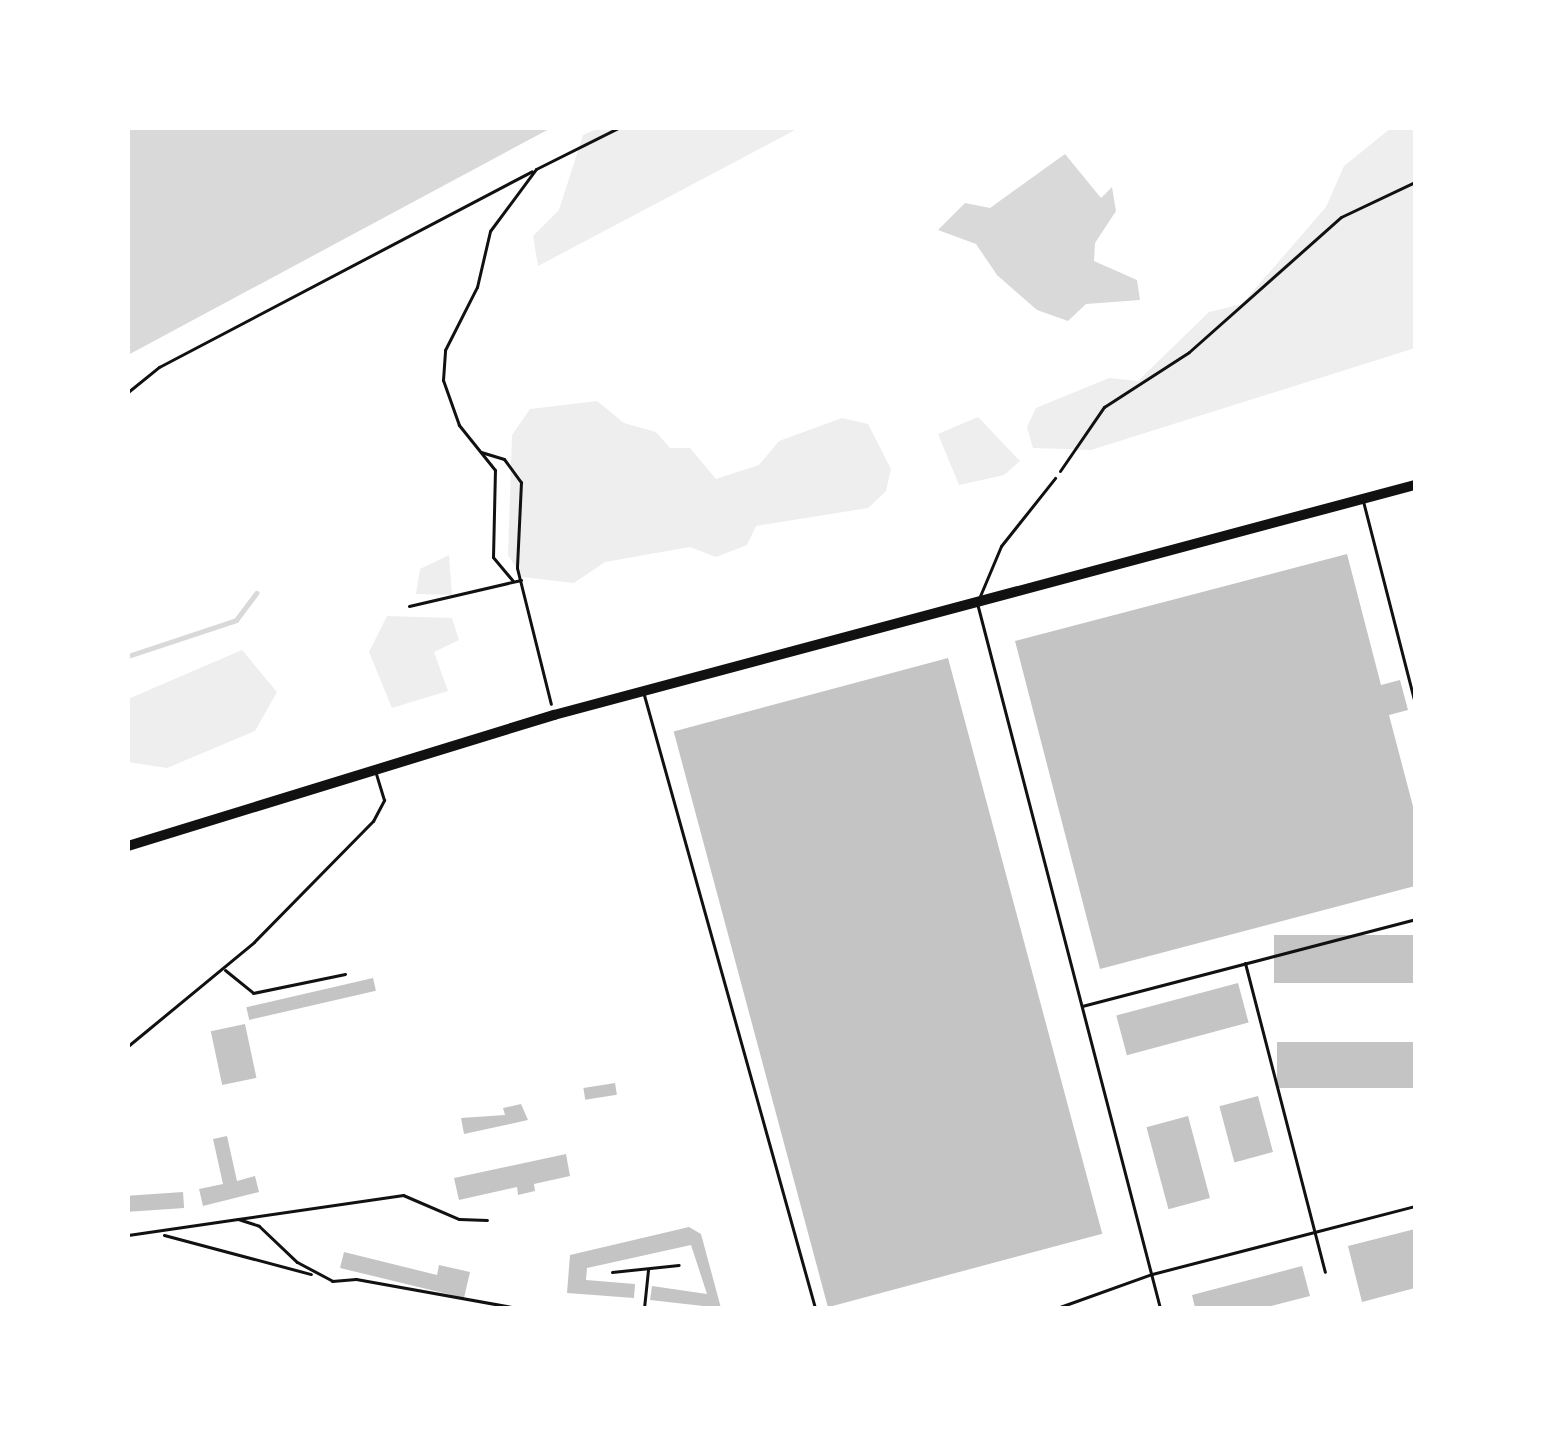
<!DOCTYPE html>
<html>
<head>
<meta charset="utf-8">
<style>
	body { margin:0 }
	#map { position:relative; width:1543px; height:1436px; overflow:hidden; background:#fff; font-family:"Roboto Condensed",sans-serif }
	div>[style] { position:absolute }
	.green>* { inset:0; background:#eee }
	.water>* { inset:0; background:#d9d9d9 }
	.stream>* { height:5px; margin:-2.5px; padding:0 2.5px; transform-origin:2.5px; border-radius:2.5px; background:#d9d9d9 }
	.building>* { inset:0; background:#c4c4c4; transform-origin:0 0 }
	.path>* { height:3px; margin:-1.5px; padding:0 1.5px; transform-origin:1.5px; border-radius:1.5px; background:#111 }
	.service>* { height:3px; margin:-1.5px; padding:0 1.5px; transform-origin:1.5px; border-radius:1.5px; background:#111 }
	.secondary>* { height:10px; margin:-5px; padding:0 5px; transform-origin:5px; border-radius:5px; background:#111 }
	span { translate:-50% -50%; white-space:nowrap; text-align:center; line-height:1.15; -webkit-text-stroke:7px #fff; paint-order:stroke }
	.frame { position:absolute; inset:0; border:130px solid #fff; pointer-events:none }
</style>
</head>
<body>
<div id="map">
	<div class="green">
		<i style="clip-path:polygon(599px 128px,799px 128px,538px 266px,533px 236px,559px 210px,583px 135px)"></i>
		<i style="clip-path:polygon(1391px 128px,1415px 128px,1415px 348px,1091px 450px,1033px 448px,1027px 427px,1036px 408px,1109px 378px,1138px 381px,1209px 312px,1242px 304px,1326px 207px,1344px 166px)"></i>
		<i style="clip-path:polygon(597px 401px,624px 423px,656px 432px,670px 448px,690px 448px,716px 479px,759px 465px,779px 441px,842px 418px,868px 424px,891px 469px,886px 491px,868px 508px,756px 526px,747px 545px,716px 557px,690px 547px,605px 562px,574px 583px,522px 577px,508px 555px,512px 435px,530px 409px)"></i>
		<i style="clip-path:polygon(978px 417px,1020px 461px,1004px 475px,959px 485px,938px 434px)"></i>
		<i style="clip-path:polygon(449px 555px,452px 595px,416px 594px,420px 569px)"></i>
		<i style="clip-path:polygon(387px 616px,452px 618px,459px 640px,434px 652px,448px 691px,392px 708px,369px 652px)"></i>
		<i style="clip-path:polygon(242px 650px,277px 692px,255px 731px,167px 768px,128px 762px,128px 699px)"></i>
	</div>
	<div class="water">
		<i style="clip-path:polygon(128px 128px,551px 128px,128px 355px)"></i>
		<i style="clip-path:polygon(1065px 154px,1101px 198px,1112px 187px,1116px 211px,1095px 243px,1094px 261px,1137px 280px,1140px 300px,1086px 304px,1068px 321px,1037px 310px,997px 275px,976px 244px,938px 230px,965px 203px,990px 208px)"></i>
	</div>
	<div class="stream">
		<i style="left:128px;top:656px;width:114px;rotate:-18.4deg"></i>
		<i style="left:236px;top:620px;width:34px;rotate:-53deg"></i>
	</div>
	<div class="building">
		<i style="clip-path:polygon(1347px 554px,1381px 685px,1400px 680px,1408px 710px,1389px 715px,1415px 814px,1415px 886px,1100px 969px,1015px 641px)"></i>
		<i style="left:948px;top:658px;width:596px;height:284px;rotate:75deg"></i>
		<i style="left:1415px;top:935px;width:48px;height:141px;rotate:90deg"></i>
		<i style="left:373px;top:978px;width:13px;height:130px;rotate:77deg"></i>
		<i style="left:1238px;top:983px;width:41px;height:126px;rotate:75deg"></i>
		<i style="left:245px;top:1024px;width:55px;height:35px;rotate:78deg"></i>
		<i style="left:1415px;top:1042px;width:46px;height:138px;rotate:90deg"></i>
		<i style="left:615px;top:1083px;width:12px;height:32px;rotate:81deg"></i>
		<i style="left:1258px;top:1096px;width:58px;height:40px;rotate:75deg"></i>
		<i style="clip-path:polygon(521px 1104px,528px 1120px,464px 1134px,461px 1118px,505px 1115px,503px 1108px)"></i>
		<i style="left:1188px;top:1116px;width:85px;height:43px;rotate:75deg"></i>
		<i style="clip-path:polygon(227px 1136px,237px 1181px,255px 1176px,259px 1192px,203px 1206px,199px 1189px,223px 1184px,213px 1139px)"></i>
		<i style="clip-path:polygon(566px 1154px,570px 1176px,534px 1184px,535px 1191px,518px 1195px,517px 1187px,459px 1200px,454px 1178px)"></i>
		<i style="left:183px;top:1192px;width:16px;height:55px;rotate:86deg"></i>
		<i style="clip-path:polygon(689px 1227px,701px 1234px,721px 1308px,650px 1300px,652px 1286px,707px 1294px,691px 1245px,587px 1268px,586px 1280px,635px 1284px,634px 1298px,567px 1293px,570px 1255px)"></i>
		<i style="clip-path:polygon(1415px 1229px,1415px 1288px,1362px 1302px,1348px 1246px)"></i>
		<i style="clip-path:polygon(344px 1252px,437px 1275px,439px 1265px,470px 1272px,464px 1298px,340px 1268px)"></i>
		<i style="clip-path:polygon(1302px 1266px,1310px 1296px,1263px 1308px,1195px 1308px,1192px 1295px)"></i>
	</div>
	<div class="path">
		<i style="left:128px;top:392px;width:40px;rotate:-39deg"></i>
		<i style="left:159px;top:367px;width:421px;rotate:-27.7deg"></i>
		<i style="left:481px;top:452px;width:24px;rotate:17deg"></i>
		<i style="left:504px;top:459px;width:29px;rotate:54deg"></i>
		<i style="left:521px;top:482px;width:86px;rotate:92.7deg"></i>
		<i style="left:517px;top:568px;width:140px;rotate:76deg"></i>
		<i style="left:1060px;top:471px;width:78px;rotate:-55.5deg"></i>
		<i style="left:1104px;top:407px;width:101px;rotate:-32.9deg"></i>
		<i style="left:1189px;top:352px;width:203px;rotate:-41.6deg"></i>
		<i style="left:1341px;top:217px;width:82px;rotate:-25.3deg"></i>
		<i style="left:513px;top:581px;width:31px;rotate:-130deg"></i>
		<i style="left:493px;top:557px;width:87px;rotate:-88.7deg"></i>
		<i style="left:495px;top:470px;width:58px;rotate:-128.7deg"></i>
		<i style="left:459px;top:425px;width:48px;rotate:-109.6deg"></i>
		<i style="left:443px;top:380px;width:30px;rotate:-86deg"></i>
		<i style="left:445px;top:350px;width:71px;rotate:-63.1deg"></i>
		<i style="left:477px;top:287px;width:57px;rotate:-76.9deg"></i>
		<i style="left:490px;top:231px;width:77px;rotate:-53.4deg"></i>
		<i style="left:536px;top:169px;width:92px;rotate:-26.6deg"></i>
		<i style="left:409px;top:606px;width:115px;rotate:-13.1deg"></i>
	</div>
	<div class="service">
		<i style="left:1363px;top:501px;width:209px;rotate:75.6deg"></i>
		<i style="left:980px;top:596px;width:54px;rotate:-67.2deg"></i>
		<i style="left:1001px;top:546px;width:87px;rotate:-51.5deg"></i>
		<i style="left:977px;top:603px;width:728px;rotate:75.45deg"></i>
		<i style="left:644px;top:695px;width:636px;rotate:74.41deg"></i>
		<i style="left:1245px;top:963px;width:319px;rotate:75.5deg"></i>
		<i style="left:225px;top:970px;width:36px;rotate:39deg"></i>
		<i style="left:253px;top:993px;width:94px;rotate:-11.7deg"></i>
		<i style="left:1082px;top:1006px;width:344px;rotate:-14.6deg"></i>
		<i style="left:128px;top:1046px;width:163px;rotate:-39.5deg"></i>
		<i style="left:254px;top:942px;width:170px;rotate:-45.5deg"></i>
		<i style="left:373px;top:821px;width:24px;rotate:-62deg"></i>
		<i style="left:384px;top:800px;width:27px;rotate:-107deg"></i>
		<i style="left:238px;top:1219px;width:167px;rotate:-8.3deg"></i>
		<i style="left:403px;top:1195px;width:61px;rotate:23.2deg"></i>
		<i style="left:459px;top:1219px;width:28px;rotate:2deg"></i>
		<i style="left:128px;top:1235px;width:111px;rotate:-8.3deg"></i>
		<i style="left:238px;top:1219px;width:22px;rotate:18deg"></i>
		<i style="left:259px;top:1226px;width:52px;rotate:43.5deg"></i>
		<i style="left:297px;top:1262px;width:40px;rotate:28deg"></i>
		<i style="left:332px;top:1281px;width:24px;rotate:-5deg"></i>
		<i style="left:356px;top:1279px;width:164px;rotate:10.2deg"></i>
		<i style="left:164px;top:1235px;width:152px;rotate:14.9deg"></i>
		<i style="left:612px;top:1272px;width:67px;rotate:-6deg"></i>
		<i style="left:644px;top:1308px;width:39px;rotate:-84deg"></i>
		<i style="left:1057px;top:1308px;width:101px;rotate:-19.7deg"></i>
		<i style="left:1152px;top:1274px;width:272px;rotate:-14.5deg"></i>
	</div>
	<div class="secondary">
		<i style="left:128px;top:846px;width:446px;rotate:-17.1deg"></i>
		<i style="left:554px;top:715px;width:891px;rotate:-14.96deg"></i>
	</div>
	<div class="frame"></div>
</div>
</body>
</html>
